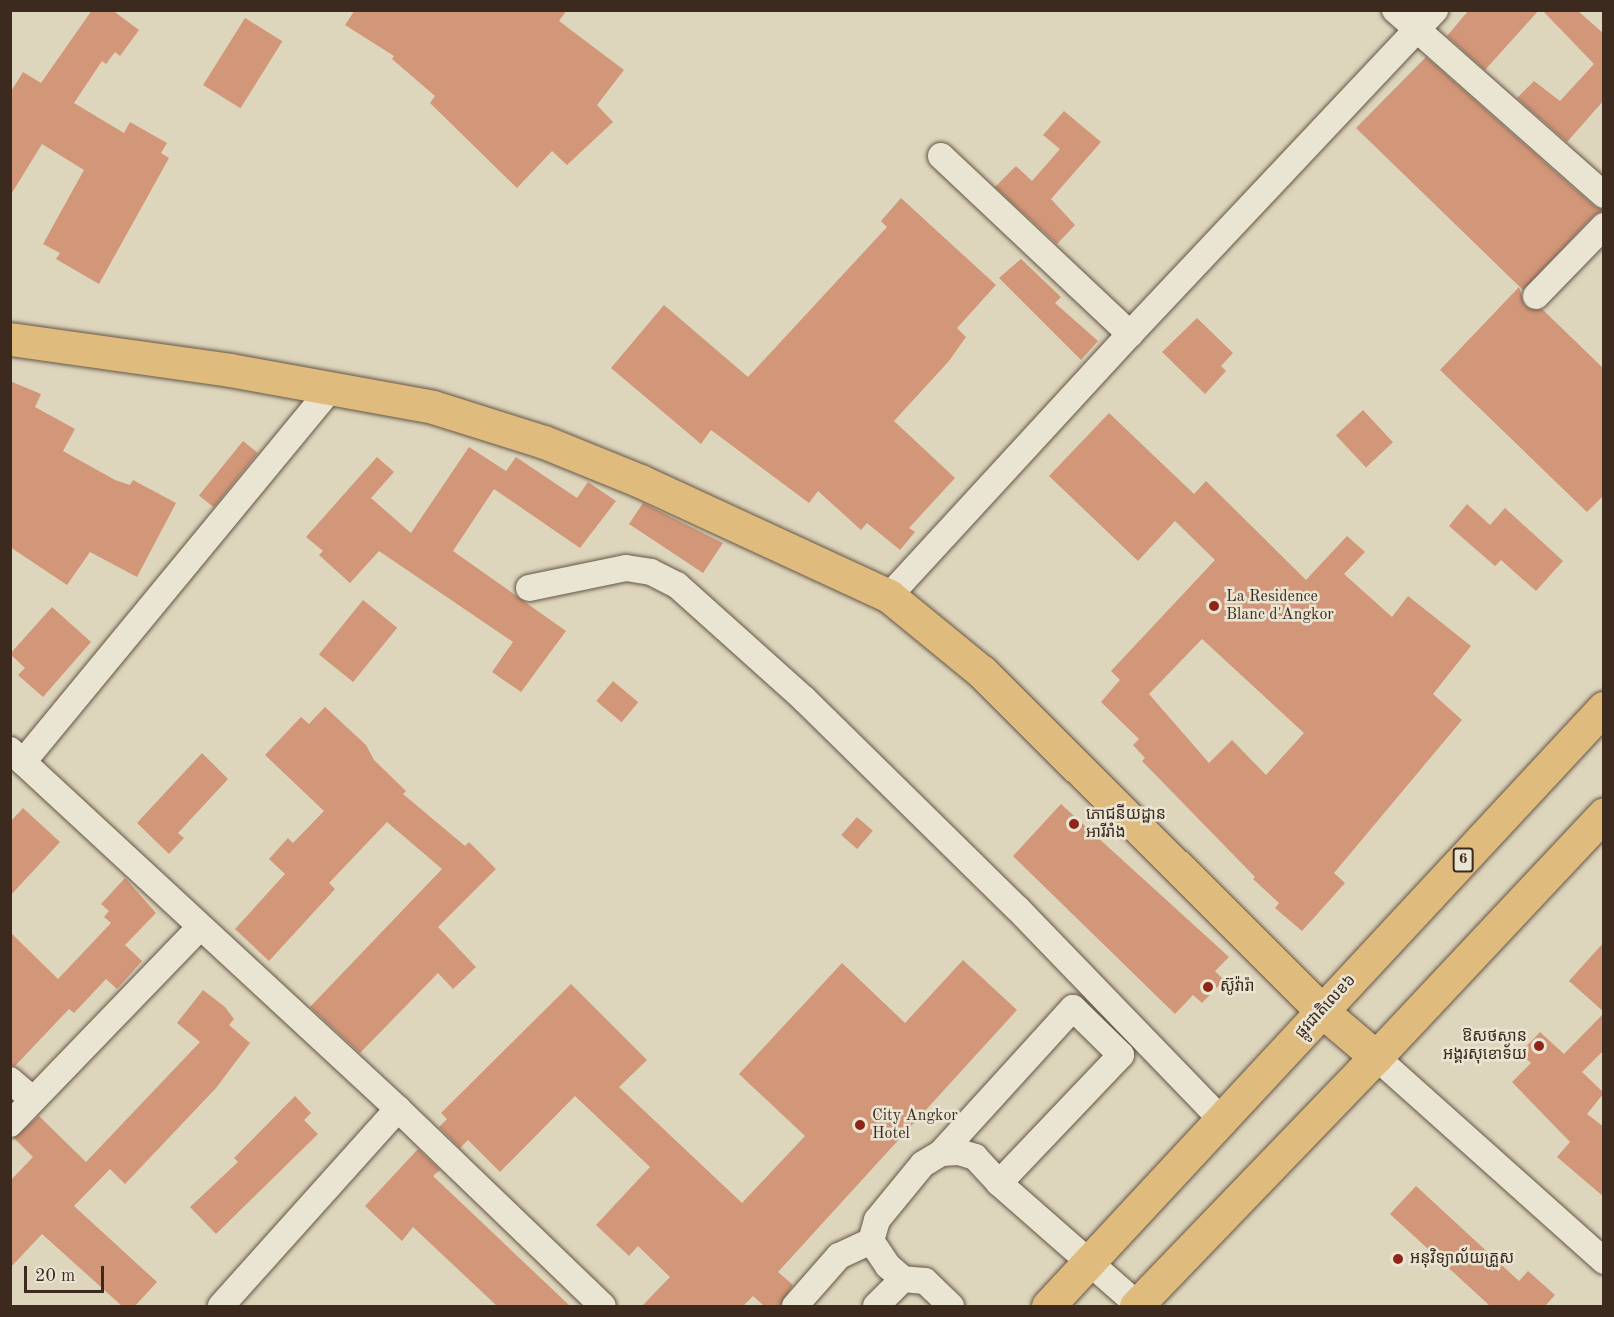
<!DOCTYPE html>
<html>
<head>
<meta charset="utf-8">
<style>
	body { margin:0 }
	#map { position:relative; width:1614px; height:1317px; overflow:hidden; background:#ded6bc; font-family:"Old Standard TT","Noto Sans Khmer",serif }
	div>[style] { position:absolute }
	.building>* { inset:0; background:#d29678; transform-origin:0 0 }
	.roads { filter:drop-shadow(0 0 2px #655546) drop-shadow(0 0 2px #655546) }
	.minor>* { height:26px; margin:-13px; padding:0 13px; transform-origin:13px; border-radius:13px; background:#eae4d3 }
	.major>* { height:33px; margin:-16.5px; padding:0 16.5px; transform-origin:16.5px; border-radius:16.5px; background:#dfbb7e }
	.highway>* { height:33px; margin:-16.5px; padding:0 16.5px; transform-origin:16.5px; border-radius:16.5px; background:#dfbb7e }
	.dots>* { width:16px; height:16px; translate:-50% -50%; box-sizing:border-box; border:3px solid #eae4d3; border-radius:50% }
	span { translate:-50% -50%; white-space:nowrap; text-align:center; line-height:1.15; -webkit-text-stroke:5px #eae4d3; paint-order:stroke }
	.shield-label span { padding:2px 4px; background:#eae4d3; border:2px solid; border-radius:4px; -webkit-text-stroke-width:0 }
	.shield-label { font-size:15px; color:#3d2a1f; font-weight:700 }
	.poi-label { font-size:16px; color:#3d2a1f }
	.left { translate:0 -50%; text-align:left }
	.right { translate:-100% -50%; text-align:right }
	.street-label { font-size:16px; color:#3d2a1f }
	.frame { position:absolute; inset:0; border:12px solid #3d2a1f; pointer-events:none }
	.scale { position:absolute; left:24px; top:1266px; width:80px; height:27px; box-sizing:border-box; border:3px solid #3d2a1f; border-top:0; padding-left:8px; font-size:18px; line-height:21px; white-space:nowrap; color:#3d2a1f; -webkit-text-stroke:4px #eae4d3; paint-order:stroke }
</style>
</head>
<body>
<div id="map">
	<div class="building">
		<i style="clip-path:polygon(92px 10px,112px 10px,139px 30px,120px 56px,115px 52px,106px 64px,102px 61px,74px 103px,124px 133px,130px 122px,167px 143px,161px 153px,169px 158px,99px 284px,56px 259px,60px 253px,43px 244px,84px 170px,42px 144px,10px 196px,10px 93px,23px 72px,41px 83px)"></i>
		<i style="clip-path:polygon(355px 10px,567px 10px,559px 21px,624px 70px,597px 105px,613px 122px,567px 165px,552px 151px,517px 188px,430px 103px,435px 96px,392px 59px,394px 56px,345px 25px)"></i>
		<i style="clip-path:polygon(1469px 10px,1539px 10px,1485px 70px,1447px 36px)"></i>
		<i style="clip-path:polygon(1542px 10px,1577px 10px,1604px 34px,1604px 100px,1567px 142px,1517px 98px,1534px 81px,1560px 101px,1594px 64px)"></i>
		<i style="left:245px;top:18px;width:44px;height:79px;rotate:32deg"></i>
		<i style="clip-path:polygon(1426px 57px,1594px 206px,1604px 210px,1593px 216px,1523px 290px,1356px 128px)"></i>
		<i style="clip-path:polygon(1064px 111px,1101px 142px,1051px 199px,1075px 225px,1057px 244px,995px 187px,1016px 166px,1032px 181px,1060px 149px,1043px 135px)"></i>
		<i style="clip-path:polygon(901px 198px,996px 285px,957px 328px,966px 337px,949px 361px,894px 421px,955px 478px,909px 528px,915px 532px,900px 550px,867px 523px,861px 530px,818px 491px,809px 503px,711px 430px,701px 444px,611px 368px,664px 305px,748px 377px,887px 227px,881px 221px)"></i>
		<i style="clip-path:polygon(1021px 259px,1061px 297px,1055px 303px,1098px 341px,1081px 360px,999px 278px)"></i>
		<i style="clip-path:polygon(1519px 287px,1525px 306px,1542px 309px,1604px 369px,1604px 495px,1587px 512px,1440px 370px)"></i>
		<i style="clip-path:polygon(1197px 318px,1233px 353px,1221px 366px,1226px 371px,1205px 394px,1162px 352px)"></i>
		<i style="clip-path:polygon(10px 381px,41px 394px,35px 407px,75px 429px,63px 451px,115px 480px,130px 485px,133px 480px,176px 503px,137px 577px,90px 552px,67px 585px,10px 547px)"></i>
		<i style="left:1363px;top:410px;width:44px;height:37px;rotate:47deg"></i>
		<i style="clip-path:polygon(evenodd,1109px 413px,1194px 494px,1206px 481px,1306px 580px,1347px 536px,1365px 552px,1344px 574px,1392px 617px,1408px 596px,1471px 646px,1433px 694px,1462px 720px,1334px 873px,1345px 883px,1302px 931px,1275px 908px,1279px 903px,1253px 879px,1255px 877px,1142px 761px,1145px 758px,1133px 745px,1139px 739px,1101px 702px,1120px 680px,1111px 671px,1215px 560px,1175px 521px,1138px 561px,1049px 476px,1109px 413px,1202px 639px,1304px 733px,1266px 775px,1232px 740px,1209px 763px,1149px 694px,1202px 639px)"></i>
		<i style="left:243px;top:441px;width:19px;height:70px;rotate:39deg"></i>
		<i style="clip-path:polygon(469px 447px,506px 471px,516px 457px,577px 498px,588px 482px,616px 501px,580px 548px,494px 489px,453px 551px,566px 631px,521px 692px,492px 672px,513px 642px,379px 551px,350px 583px,319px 555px,323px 551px,306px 537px,377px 457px,394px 472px,371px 498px,411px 533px)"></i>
		<i style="clip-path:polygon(643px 503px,723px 543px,703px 573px,629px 524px)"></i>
		<i style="clip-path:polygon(1467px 504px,1490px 525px,1505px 508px,1563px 561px,1536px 591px,1501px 560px,1495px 566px,1449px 526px)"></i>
		<i style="left:363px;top:600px;width:44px;height:70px;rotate:39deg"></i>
		<i style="clip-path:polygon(52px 607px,91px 642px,43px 697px,18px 675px,25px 668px,10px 654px)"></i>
		<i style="left:613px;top:681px;width:33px;height:26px;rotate:40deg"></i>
		<i style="clip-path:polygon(325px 707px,366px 745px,374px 760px,406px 791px,403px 794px,465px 846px,469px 842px,496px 869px,438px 927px,476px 967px,453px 989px,438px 973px,360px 1053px,310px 1007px,442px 869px,387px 822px,329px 883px,335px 889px,269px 961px,235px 929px,285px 874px,269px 859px,288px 838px,293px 843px,324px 811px,265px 755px,301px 717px,309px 724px)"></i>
		<i style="clip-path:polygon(202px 753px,228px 779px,178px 833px,184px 838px,169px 854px,137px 823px)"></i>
		<i style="clip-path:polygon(1061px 804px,1229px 957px,1215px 971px,1224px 980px,1202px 1003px,1193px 995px,1175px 1014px,1013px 856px)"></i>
		<i style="clip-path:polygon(23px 808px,60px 842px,10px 896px,10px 822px)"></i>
		<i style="left:857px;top:817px;width:21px;height:24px;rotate:41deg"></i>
		<i style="clip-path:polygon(125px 878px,156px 913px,125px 945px,142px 961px,117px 989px,106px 979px,74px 1013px,69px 1009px,15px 1066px,10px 1065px,10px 932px,58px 979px,111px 923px,104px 917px,109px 911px,101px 904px)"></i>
		<i style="clip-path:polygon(1604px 942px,1604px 1012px,1569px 981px)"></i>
		<i style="clip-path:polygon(963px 960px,1017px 1010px,778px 1272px,793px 1285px,780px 1306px,764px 1306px,753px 1296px,743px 1306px,642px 1306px,670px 1277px,638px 1246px,629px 1256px,596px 1225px,650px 1167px,575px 1096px,500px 1172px,468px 1140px,460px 1148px,439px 1127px,447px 1119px,441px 1113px,571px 984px,647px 1060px,619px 1087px,742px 1203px,805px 1136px,739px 1074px,842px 963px,905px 1023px)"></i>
		<i style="clip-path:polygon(203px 990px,225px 1007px,234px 1019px,229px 1025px,250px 1043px,216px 1088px,125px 1184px,110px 1169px,74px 1206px,157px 1282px,135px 1306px,122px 1306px,42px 1234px,10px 1268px,10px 1181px,33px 1157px,14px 1138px,39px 1116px,86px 1162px,200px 1042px,177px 1023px)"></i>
		<i style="clip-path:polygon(1604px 1013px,1604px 1050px,1582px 1072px,1604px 1093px,1587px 1114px,1604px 1127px,1604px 1197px,1557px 1157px,1570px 1142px,1512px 1082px,1531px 1063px,1520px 1053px,1540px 1032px,1564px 1054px)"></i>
		<i style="clip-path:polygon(295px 1096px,311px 1113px,304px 1120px,318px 1134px,216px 1234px,190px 1207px,238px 1162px,234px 1158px)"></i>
		<i style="clip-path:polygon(418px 1149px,440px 1170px,433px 1176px,570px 1306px,497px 1306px,413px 1227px,402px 1241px,365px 1206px)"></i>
		<i style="clip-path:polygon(1416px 1186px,1519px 1281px,1528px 1271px,1555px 1295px,1545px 1306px,1490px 1306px,1390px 1214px)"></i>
	</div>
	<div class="roads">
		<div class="minor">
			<i style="left:1395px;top:10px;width:279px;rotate:41.5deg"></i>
			<i style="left:941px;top:156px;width:260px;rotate:43.3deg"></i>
			<i style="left:1536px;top:296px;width:98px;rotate:-45.8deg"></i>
			<i style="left:529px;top:588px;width:99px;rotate:-11.7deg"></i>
			<i style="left:626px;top:568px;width:25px;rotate:9deg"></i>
			<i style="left:651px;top:572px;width:29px;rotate:27deg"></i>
			<i style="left:677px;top:585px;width:171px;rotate:41.9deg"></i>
			<i style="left:804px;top:699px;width:298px;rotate:44.5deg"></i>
			<i style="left:1017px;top:908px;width:293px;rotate:46deg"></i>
			<i style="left:889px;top:596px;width:356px;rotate:-47.4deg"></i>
			<i style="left:1130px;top:334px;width:445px;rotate:-46.7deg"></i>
			<i style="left:10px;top:750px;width:529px;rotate:42.78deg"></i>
			<i style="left:398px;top:1109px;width:284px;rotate:43.9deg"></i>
			<i style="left:23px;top:762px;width:484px;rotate:-50.5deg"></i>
			<i style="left:1376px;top:1057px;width:306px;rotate:41.8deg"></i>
			<i style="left:10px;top:1080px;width:30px;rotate:41deg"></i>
			<i style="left:10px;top:1124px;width:272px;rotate:-46deg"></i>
			<i style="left:941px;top:1153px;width:196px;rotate:-47.7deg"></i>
			<i style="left:1073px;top:1008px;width:67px;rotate:44.4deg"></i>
			<i style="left:1121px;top:1055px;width:177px;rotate:133.6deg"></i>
			<i style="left:221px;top:1306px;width:265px;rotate:-48.1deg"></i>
			<i style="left:795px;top:1306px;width:67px;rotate:-48.7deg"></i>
			<i style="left:839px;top:1256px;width:35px;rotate:-25deg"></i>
			<i style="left:876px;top:1306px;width:38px;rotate:-45deg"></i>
			<i style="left:951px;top:1306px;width:36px;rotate:-136deg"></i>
			<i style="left:925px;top:1281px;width:22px;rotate:-175deg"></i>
			<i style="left:903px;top:1279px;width:20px;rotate:-139deg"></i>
			<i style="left:888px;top:1266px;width:30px;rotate:-124deg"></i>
			<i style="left:871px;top:1241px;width:22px;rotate:-74deg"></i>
			<i style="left:877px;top:1220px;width:72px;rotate:-50.6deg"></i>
			<i style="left:923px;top:1164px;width:21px;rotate:-31deg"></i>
			<i style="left:941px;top:1153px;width:18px;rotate:-3deg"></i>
			<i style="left:959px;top:1152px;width:17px;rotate:17deg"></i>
			<i style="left:975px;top:1157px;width:35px;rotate:47deg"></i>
			<i style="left:999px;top:1183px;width:185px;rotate:41.3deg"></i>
		</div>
		<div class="major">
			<i style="left:1048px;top:1306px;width:403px;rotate:-47.1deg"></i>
			<i style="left:1136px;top:1306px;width:346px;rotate:-46.1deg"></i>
		</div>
		<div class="highway">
			<i style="left:10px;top:339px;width:222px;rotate:8deg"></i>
			<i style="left:230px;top:370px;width:206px;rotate:10.3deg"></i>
			<i style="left:433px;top:407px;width:116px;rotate:17.5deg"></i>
			<i style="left:544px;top:442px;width:104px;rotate:22.1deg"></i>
			<i style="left:640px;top:481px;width:274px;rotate:24.8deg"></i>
			<i style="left:889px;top:596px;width:120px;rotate:39.3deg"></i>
			<i style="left:982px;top:672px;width:480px;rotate:44.9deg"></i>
			<i style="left:1322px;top:1011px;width:71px;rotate:40.4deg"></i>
			<i style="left:1376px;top:1057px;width:333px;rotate:-46.8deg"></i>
			<i style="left:1322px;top:1011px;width:414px;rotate:-47.1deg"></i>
		</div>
	</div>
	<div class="dots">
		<i style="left:1214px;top:606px;background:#8f2418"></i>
		<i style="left:1074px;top:824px;background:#8f2418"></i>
		<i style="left:1208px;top:987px;background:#8f2418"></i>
		<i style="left:1539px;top:1046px;background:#8f2418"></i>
		<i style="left:860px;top:1125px;background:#8f2418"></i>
		<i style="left:1398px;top:1259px;background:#8f2418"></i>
	</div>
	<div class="shield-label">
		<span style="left:1463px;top:860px">6</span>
	</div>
	<div class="poi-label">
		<span class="left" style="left:1226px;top:606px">La Residence<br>Blanc d'Angkor</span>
		<span class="left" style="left:1086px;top:824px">ភោជនីយដ្ឋាន<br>អារីរាំង</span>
		<span class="left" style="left:1220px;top:987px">ស៊ូវ៉ារ៉ា</span>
		<span class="right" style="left:1527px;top:1046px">ឱសថស្ថាន<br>អង្គរសុខោទ័យ</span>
		<span class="left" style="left:872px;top:1125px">City Angkor<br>Hotel</span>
		<span class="left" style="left:1410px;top:1259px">អនុវិទ្យាល័យគ្រួស</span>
	</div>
	<div class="street-label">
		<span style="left:1326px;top:1007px;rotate:-47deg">ផ្លូវជាតិលេខ៦</span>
	</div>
	<div class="frame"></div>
	<div class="scale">20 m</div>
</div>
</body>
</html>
